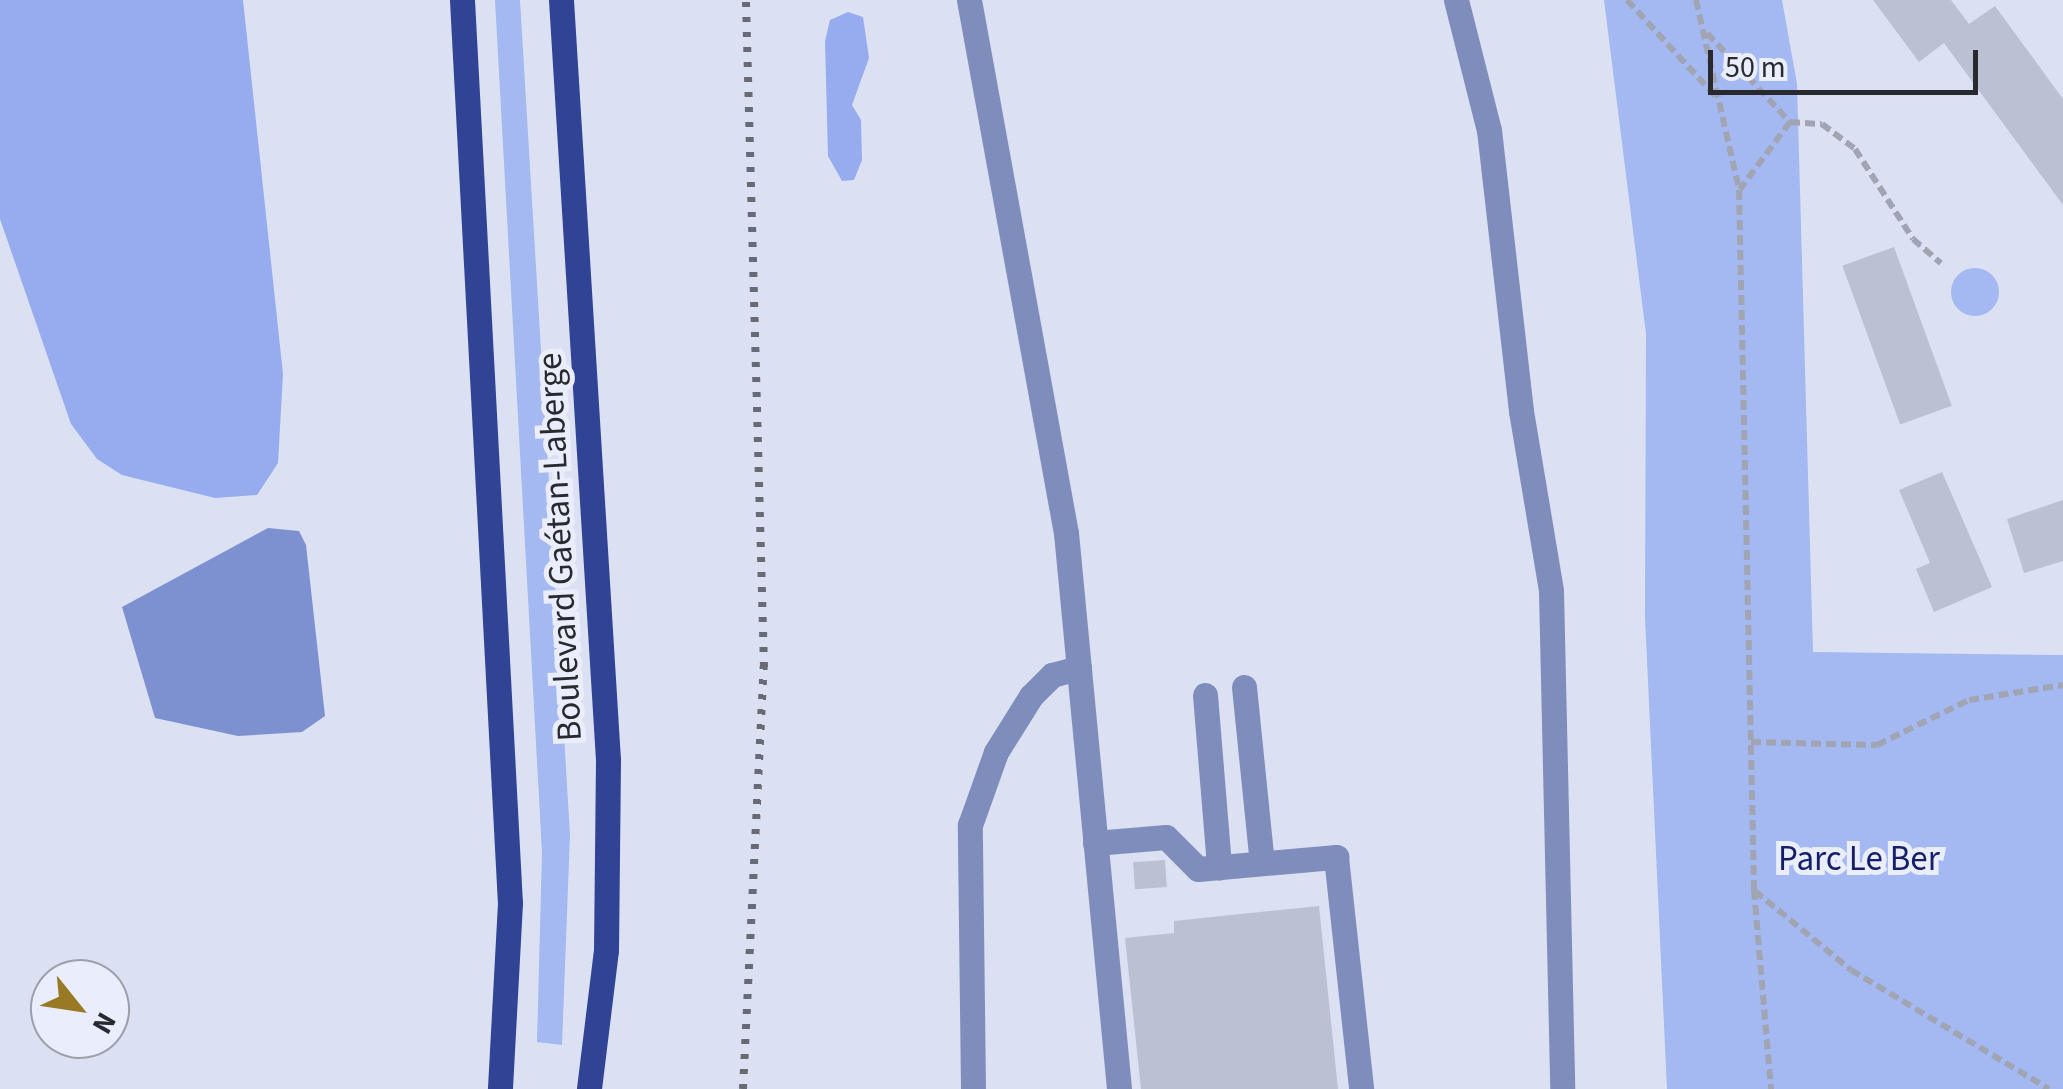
<!DOCTYPE html>
<html>
<head>
<meta charset="utf-8">
<style>
	body { margin:0 }
	#map { position:relative; width:2063px; height:1089px; overflow:hidden; background:#dbe1f2; font-family:"Source Sans 3",sans-serif }
	div>[style] { position:absolute }
	.green>* { inset:0; background:#a4b8f1 }
	.round { border-radius:50% }
	.forest>* { inset:0; background:#96acee }
	.water>* { inset:0; background:#7d91d1 }
	.building>* { inset:0; background:#bbc1d2; transform-origin:0 0 }
	.path>* { height:6px; margin-top:-3px; transform-origin:0; background:repeating-linear-gradient(90deg,#a1a5b3 0 10px,transparent 0 15px) }
	.minor>* { height:25px; margin:-12.5px; padding:0 12.5px; transform-origin:12.5px; border-radius:12.5px; background:#7e8dbb }
	.major>* { height:25px; margin:-12.5px; padding:0 12.5px; transform-origin:12.5px; border-radius:12.5px; background:#314394 }
	.rail>* { height:8px; margin-top:-4px; transform-origin:0; background:repeating-linear-gradient(90deg,#686b75 0 5px,transparent 0 15px) }
	span { translate:-50% -50%; white-space:nowrap; text-align:center; line-height:1.15; -webkit-text-stroke:10px #eaeefc; paint-order:stroke }
	.street-label { font-size:35px; color:#282a30 }
	.park-label { font-size:35px; color:#151e68 }
	.north { position:absolute; left:30px; top:959px; width:100px; height:100px; box-sizing:border-box; background:#eaeefc; border:2px solid #9ca0aa; border-radius:50%; rotate:120deg; font-size:28px; font-weight:700; line-height:40px; text-align:center; color:#282a30 }
	.north::after { content:''; display:block; margin:auto; width:35px; height:45px; background:#977a23; clip-path:polygon(50% 0,100% 100%,50% 72%,0 100%) }
	.scale { position:absolute; left:1708px; top:50px; width:270px; height:45px; box-sizing:border-box; border:5px solid #282a30; border-top:0; padding-left:12px; font-size:30px; line-height:35px; white-space:nowrap; color:#282a30; -webkit-text-stroke:8px #eaeefc; paint-order:stroke }
</style>
</head>
<body>
<div id="map">
	<div class="green">
		<i style="clip-path:polygon(495px 0,520px 0,570px 835px,562px 1045px,537px 1042px,542px 852px)"></i>
		<i style="clip-path:polygon(1604px 0,1782px 0,1797px 84px,1813px 652px,2063px 655px,2063px 1089px,1667px 1089px,1645px 617px,1646px 334px)"></i>
		<i class="round" style="left:1951px;top:268px;width:48px;height:48px"></i>
	</div>
	<div class="forest">
		<i style="clip-path:polygon(0 0,243px 0,283px 374px,278px 463px,257px 495px,215px 498px,122px 475px,97px 459px,71px 424px,0 219px)"></i>
		<i style="clip-path:polygon(848px 12px,863px 17px,869px 58px,852px 105px,861px 120px,862px 160px,854px 180px,842px 181px,828px 156px,825px 41px,830px 20px)"></i>
	</div>
	<div class="water">
		<i style="clip-path:polygon(268px 528px,299px 531px,306px 545px,325px 716px,302px 732px,238px 736px,155px 718px,122px 607px)"></i>
	</div>
	<div class="building">
		<i style="clip-path:polygon(1873px 0,1951px 0,1969px 24px,1995px 6px,2063px 99px,2063px 205px,1944px 43px,1919px 62px)"></i>
		<i style="left:1894px;top:247px;width:169px;height:55px;rotate:70deg"></i>
		<i style="clip-path:polygon(1942px 472px,1992px 587px,1934px 612px,1916px 569px,1930px 563px,1899px 490px)"></i>
		<i style="clip-path:polygon(2063px 500px,2063px 561px,2024px 573px,2007px 519px)"></i>
		<i style="left:1165px;top:860px;width:27px;height:32px;rotate:86deg"></i>
		<i style="clip-path:polygon(1319px 906px,1338px 1089px,1141px 1089px,1125px 938px,1174px 933px,1174px 921px)"></i>
	</div>
	<div class="path">
		<i style="left:1627px;top:0;width:133px;rotate:47.4deg"></i>
		<i style="left:1696px;top:0;width:195px;rotate:77.2deg"></i>
		<i style="left:1739px;top:190px;width:700px;rotate:88.77deg"></i>
		<i style="left:1754px;top:890px;width:200px;rotate:85.1deg"></i>
		<i style="left:1707px;top:33px;width:122px;rotate:47deg"></i>
		<i style="left:1790px;top:122px;width:84px;rotate:126.7deg"></i>
		<i style="left:1790px;top:122px;width:32px;rotate:4deg"></i>
		<i style="left:1822px;top:124px;width:41px;rotate:37.1deg"></i>
		<i style="left:1855px;top:149px;width:107px;rotate:57.2deg"></i>
		<i style="left:1913px;top:239px;width:37px;rotate:41deg"></i>
		<i style="left:1751px;top:742px;width:126px;rotate:1.4deg"></i>
		<i style="left:1877px;top:745px;width:102px;rotate:-26.1deg"></i>
		<i style="left:1969px;top:700px;width:95px;rotate:-9.1deg"></i>
		<i style="left:1755px;top:891px;width:124px;rotate:39.5deg"></i>
		<i style="left:1851px;top:970px;width:231px;rotate:31deg"></i>
	</div>
	<div class="minor">
		<i style="left:969px;top:0;width:542px;rotate:79.69deg"></i>
		<i style="left:1066px;top:533px;width:559px;rotate:84.55deg"></i>
		<i style="left:1456px;top:0;width:134px;rotate:75.8deg"></i>
		<i style="left:1489px;top:130px;width:283px;rotate:83.5deg"></i>
		<i style="left:1521px;top:411px;width:182px;rotate:80.5deg"></i>
		<i style="left:1551px;top:591px;width:498px;rotate:88.7deg"></i>
		<i style="left:1244px;top:687px;width:177px;rotate:84.2deg"></i>
		<i style="left:1205px;top:695px;width:173px;rotate:85.3deg"></i>
		<i style="left:1095px;top:843px;width:71px;rotate:-4.8deg"></i>
		<i style="left:1166px;top:837px;width:45px;rotate:45deg"></i>
		<i style="left:1198px;top:869px;width:139px;rotate:-5deg"></i>
		<i style="left:1336px;top:857px;width:233px;rotate:83.8deg"></i>
		<i style="left:973px;top:1089px;width:264px;rotate:-90.7deg"></i>
		<i style="left:970px;top:825px;width:77px;rotate:-70.4deg"></i>
		<i style="left:996px;top:752px;width:66px;rotate:-58deg"></i>
		<i style="left:1031px;top:696px;width:30px;rotate:-45deg"></i>
		<i style="left:1052px;top:675px;width:28px;rotate:-15deg"></i>
	</div>
	<div class="major">
		<i style="left:462px;top:0;width:904px;rotate:86.96deg"></i>
		<i style="left:510px;top:903px;width:186px;rotate:93.1deg"></i>
		<i style="left:561px;top:0;width:761px;rotate:86.46deg"></i>
		<i style="left:608px;top:760px;width:190px;rotate:90.6deg"></i>
		<i style="left:606px;top:950px;width:140px;rotate:97deg"></i>
	</div>
	<div class="rail">
		<i style="left:743px;top:1089px;width:423px;rotate:-87.2deg"></i>
		<i style="left:764px;top:667px;width:667px;rotate:-91.55deg"></i>
	</div>
	<div class="street-label">
		<span style="left:560px;top:547px;rotate:-93deg">Boulevard Gaétan-Laberge</span>
	</div>
	<div class="park-label">
		<span style="left:1859px;top:859px">Parc Le Ber</span>
	</div>
	<div class="north">N</div>
	<div class="scale">50 m</div>
</div>
</body>
</html>
